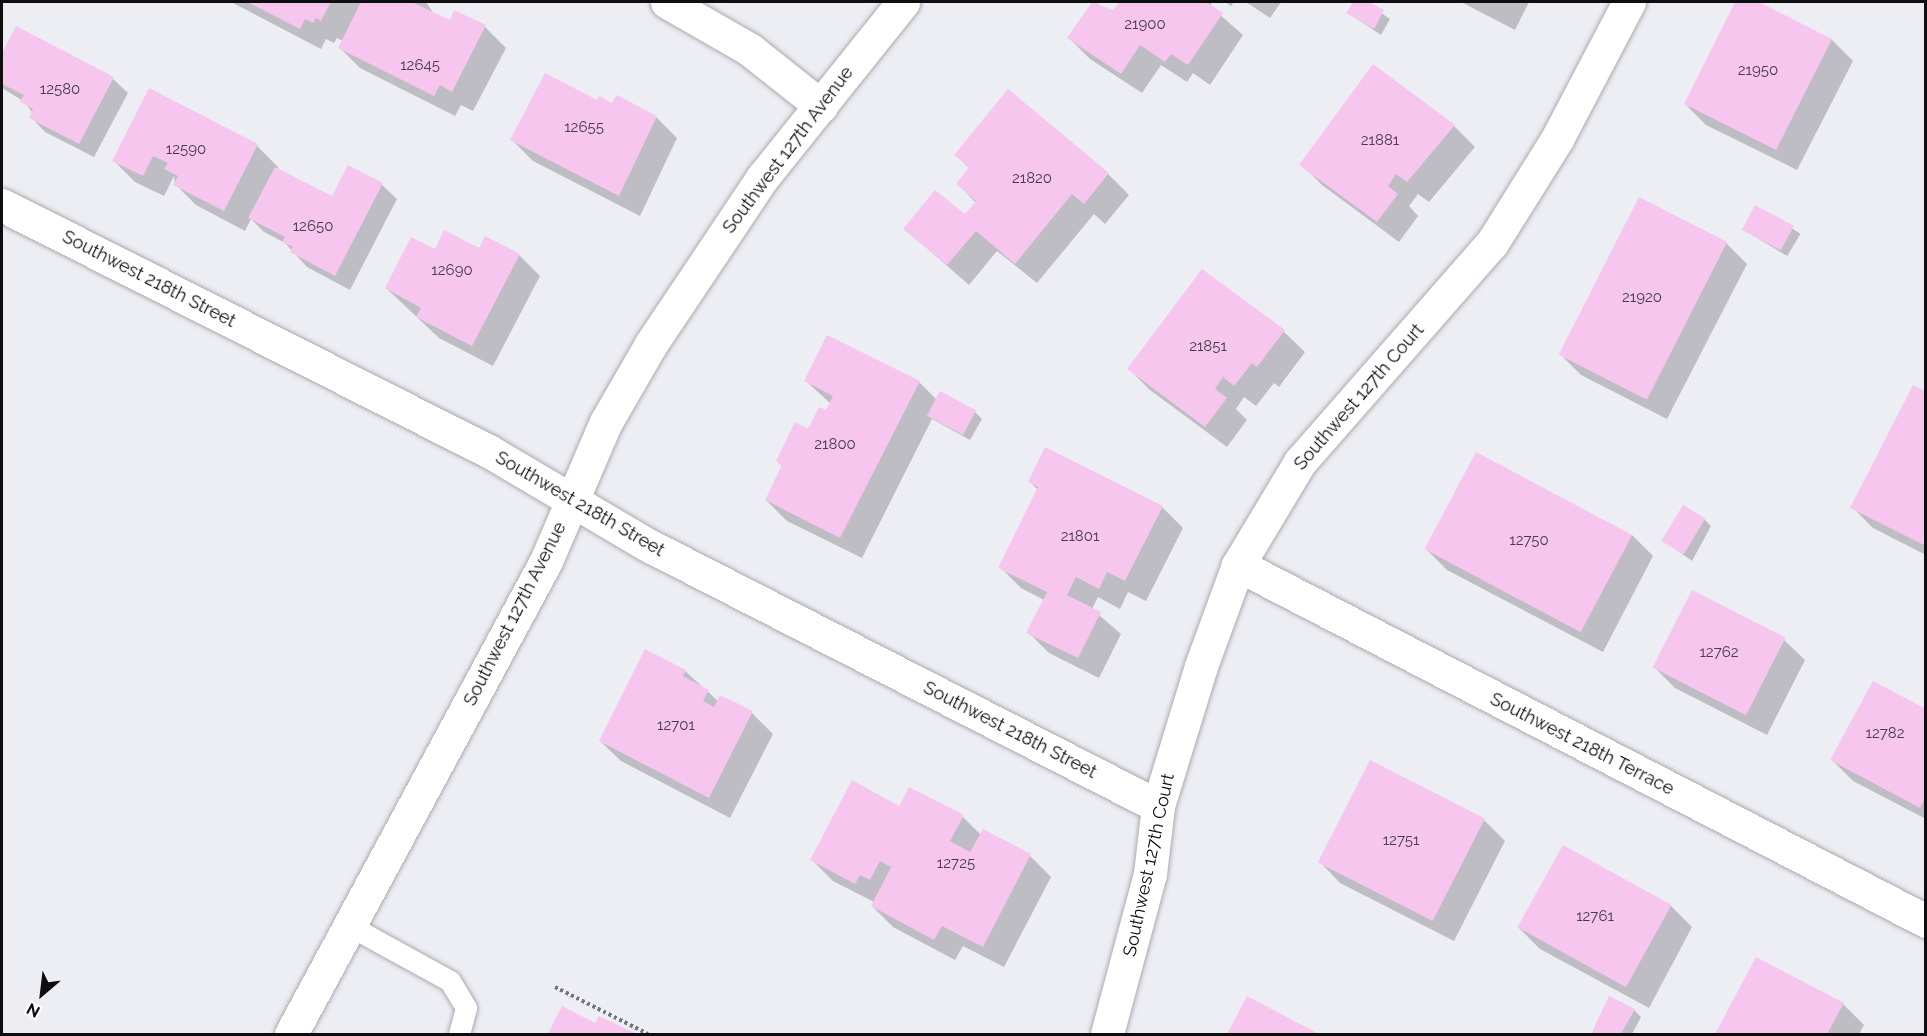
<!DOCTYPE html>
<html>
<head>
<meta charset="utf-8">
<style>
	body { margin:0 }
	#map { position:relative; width:1927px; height:1036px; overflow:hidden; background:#ededf4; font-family:Raleway,sans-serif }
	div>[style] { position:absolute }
	.shadow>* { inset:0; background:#0003; transform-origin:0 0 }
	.building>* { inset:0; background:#f6c6ee; transform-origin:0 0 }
	.path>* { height:4px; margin-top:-2px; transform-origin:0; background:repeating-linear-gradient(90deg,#757579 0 3px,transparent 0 6px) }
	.roads { filter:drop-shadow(0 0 2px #aaaab0) drop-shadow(0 0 2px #aaaab0) }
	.service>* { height:21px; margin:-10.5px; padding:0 10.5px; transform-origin:10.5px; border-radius:10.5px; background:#fff }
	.minor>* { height:33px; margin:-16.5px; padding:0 16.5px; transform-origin:16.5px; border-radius:16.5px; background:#fff }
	span { translate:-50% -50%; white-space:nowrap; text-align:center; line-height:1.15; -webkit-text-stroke:4.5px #fff; paint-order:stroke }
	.number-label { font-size:15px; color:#483c48 }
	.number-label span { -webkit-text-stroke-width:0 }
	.street-label { font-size:18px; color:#0e0e10 }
	.frame { position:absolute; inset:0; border:3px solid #0e0e10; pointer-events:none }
	.north { position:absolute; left:12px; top:964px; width:60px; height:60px; -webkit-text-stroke:4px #fff; paint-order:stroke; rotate:208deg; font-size:16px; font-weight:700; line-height:24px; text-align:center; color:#0e0e10 }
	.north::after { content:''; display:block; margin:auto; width:21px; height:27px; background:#0e0e10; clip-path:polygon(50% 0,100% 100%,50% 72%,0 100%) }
</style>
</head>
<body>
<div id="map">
	<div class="shadow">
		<i style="clip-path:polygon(231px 2px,426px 2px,434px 14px,450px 22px,485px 27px,506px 48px,473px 111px,461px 105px,455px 116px,360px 68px,339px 47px,343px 41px,337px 38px,334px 43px,326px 39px,321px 49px)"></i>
		<i style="clip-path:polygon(1094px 2px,1113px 12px,1120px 2px,1212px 2px,1210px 6px,1243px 35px,1210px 85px,1193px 73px,1187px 82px,1161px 65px,1142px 93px,1090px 59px,1069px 38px)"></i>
		<i style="clip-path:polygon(1225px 2px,1234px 2px,1231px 6px)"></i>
		<i style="clip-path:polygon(1246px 2px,1281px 2px,1270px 18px)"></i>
		<i style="clip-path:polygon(1355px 2px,1365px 2px,1390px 19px,1381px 35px,1348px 13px)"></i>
		<i style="clip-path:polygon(1461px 2px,1529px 2px,1515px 30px)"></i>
		<i style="clip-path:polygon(1737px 2px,1755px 2px,1832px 40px,1853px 61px,1797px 170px,1706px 125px,1685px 104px)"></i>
		<i style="clip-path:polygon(16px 28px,113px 79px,128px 93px,94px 157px,45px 132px,31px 117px,33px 113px,23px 101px,2px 88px,2px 56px)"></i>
		<i style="clip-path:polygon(1374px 66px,1454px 126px,1475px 147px,1429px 202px,1418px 194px,1409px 206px,1418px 216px,1399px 242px,1322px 185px,1301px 164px)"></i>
		<i style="clip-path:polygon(150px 90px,257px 146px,278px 167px,277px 170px,333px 198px,349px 167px,382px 185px,397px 199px,350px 290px,307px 267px,285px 243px,264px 232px,251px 219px,245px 231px,196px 205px,175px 184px,174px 176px,164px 196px,135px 182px,114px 161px)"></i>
		<i style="clip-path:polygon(598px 102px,656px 117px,677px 138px,640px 216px,533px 161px,512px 140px)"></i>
		<i style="clip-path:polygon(956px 155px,1108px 174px,1129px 195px,1105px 224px,1094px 214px,1037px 283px,997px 251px,969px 285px,905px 229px,965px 216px,976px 203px,958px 184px,970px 169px)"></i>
		<i style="left:1756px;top:207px;width:52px;height:26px;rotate:31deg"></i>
		<i style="clip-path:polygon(1726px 243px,1747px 264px,1667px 419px,1581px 375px,1560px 354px)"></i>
		<i style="clip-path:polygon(479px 250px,519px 255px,540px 276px,493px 366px,439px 338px,386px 288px,435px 251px)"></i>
		<i style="clip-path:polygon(1203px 271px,1284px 332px,1305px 352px,1279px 387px,1274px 383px,1256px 406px,1244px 397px,1236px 409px,1247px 420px,1227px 447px,1150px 390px,1129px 369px)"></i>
		<i style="clip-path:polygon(806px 381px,919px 382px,937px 400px,975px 412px,982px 419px,970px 440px,932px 419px,862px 558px,787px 521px,766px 500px,783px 467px,777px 461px,831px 404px)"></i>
		<i style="clip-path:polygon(1926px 393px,1926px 555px,1873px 528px,1852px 507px)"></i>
		<i style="clip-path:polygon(1030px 482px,1162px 507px,1183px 528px,1146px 601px,1128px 592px,1120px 609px,1098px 597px,1092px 609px,1121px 634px,1099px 678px,1049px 653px,1028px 632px,1044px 600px,1021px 588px,1000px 567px,1038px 490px)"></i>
		<i style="clip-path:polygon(1704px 519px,1711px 526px,1692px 561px,1664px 541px)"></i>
		<i style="clip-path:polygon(1632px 535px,1653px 556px,1603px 652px,1447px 570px,1426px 549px)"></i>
		<i style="clip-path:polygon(1693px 592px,1784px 640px,1805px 660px,1767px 735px,1675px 688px,1654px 667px)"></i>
		<i style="clip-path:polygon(685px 671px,718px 701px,752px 713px,773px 734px,730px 818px,621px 761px,600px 741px)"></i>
		<i style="clip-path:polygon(1926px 711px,1926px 819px,1853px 781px,1832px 760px)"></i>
		<i style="clip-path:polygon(900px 808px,963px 817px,981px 835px,1030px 856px,1051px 877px,1004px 967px,963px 946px,955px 960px,893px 927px,872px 906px,874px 902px,833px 881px,812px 860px)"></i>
		<i style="clip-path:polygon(1484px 820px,1505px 841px,1454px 941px,1340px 883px,1320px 862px)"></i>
		<i style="clip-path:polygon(1671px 906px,1692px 927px,1649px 1008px,1540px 949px,1519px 928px)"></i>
		<i style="clip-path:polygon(1756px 959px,1843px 1004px,1864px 1025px,1859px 1034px,1717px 1034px)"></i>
		<i style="clip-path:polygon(1248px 998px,1316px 1034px,1228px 1034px)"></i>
		<i style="clip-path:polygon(563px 1008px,596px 1025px,600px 1018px,634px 1034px,549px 1034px)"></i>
		<i style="clip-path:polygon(1634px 1010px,1641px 1017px,1632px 1034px,1592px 1034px)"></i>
	</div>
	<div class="building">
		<i style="clip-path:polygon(247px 2px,331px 2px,321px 21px,316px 18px,313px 23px,305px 19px,300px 29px)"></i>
		<i style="clip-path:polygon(361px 2px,412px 2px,450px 20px,454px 10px,486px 25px,452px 92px,440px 85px,434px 96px,338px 48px)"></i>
		<i style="clip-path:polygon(1092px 2px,1113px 10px,1119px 2px,1206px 2px,1223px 13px,1188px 65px,1171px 54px,1165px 62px,1140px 45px,1121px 74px,1067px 38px)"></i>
		<i style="clip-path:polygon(1353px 2px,1369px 2px,1384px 10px,1374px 29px,1346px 13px)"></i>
		<i style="clip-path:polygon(1735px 2px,1759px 2px,1832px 39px,1776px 150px,1684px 104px)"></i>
		<i style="clip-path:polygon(16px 26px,114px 77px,79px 144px,29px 118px,33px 109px,20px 102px,24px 95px,2px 84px,2px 53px)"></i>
		<i style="clip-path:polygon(1373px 64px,1455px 125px,1407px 182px,1396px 174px,1388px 186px,1398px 194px,1377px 222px,1299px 165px)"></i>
		<i style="clip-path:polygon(545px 73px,597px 100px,599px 96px,612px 103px,617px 95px,657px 116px,619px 196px,510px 140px)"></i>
		<i style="clip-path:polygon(149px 88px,258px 144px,224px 211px,173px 185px,178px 176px,164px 169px,168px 163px,153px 156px,143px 176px,112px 161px)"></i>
		<i style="clip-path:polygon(1008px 89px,1109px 173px,1084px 204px,1072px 194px,1015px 264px,976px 231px,947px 265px,903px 229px,935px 190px,965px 214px,976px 201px,956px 184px,969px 167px,954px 155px)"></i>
		<i style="clip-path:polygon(348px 165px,383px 183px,335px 276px,290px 252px,293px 247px,282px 242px,285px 237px,248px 218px,275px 167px,332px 196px)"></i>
		<i style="left:1639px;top:197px;width:99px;height:177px;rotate:27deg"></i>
		<i style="left:1755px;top:205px;width:44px;height:28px;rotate:28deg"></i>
		<i style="clip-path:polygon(444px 230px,479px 248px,485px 236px,520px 254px,472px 346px,416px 317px,421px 308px,385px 288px,411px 237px,435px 249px)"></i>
		<i style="clip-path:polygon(1202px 269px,1285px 330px,1257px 367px,1252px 363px,1234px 386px,1223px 377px,1215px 389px,1227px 398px,1205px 427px,1127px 369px)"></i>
		<i style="clip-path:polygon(827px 335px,920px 381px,840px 538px,765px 500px,782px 465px,776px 461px,795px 422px,808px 429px,819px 407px,826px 410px,833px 396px,804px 381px)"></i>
		<i style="clip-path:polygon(1913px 385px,1926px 391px,1926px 546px,1850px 508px)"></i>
		<i style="left:940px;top:391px;width:41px;height:28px;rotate:28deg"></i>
		<i style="clip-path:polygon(1045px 447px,1163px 506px,1125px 581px,1107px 572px,1099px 589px,1076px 577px,1067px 595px,1101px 612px,1078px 658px,1026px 633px,1047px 592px,998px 568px,1038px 487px,1028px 482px)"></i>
		<i style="left:1476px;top:452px;width:177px;height:110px;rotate:28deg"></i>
		<i style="left:1683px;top:505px;width:26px;height:42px;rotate:31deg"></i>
		<i style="left:1692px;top:590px;width:105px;height:87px;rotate:27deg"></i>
		<i style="clip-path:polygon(645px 649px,686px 670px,683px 676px,709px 690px,703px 701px,714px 707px,720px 695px,753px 711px,709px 798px,599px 741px)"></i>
		<i style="clip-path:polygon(1873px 681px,1926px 709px,1926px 797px,1920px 808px,1830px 760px)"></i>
		<i style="left:1370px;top:760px;width:129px;height:115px;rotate:27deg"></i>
		<i style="clip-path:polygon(852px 780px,899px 806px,909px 787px,964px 815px,950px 841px,970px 852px,983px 829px,1031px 854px,983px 947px,942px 926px,934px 940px,871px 906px,891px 867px,880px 861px,870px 880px,860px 875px,855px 884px,810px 860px)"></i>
		<i style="left:1563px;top:845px;width:124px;height:94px;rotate:29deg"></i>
		<i style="clip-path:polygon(1756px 957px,1844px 1003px,1827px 1034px,1715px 1034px)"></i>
		<i style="clip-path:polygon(1247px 996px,1319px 1034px,1227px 1034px)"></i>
		<i style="clip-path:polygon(1609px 996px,1635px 1009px,1621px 1034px,1591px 1034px)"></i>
		<i style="clip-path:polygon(562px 1006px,595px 1023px,599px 1016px,637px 1034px,548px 1034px)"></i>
	</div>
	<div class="path">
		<i style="left:555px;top:987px;width:104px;rotate:26.8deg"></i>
	</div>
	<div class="roads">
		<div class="service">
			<i style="left:350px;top:926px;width:114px;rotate:28.8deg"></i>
			<i style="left:450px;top:981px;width:31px;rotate:59deg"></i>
			<i style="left:466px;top:1008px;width:27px;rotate:105deg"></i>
		</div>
		<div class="minor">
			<i style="left:667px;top:2px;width:95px;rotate:29.8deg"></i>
			<i style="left:749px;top:49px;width:92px;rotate:38.4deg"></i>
			<i style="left:2px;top:205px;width:549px;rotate:26.84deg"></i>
			<i style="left:492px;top:453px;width:179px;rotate:30.6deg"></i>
			<i style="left:646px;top:544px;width:575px;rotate:27.1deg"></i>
			<i style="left:1238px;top:565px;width:775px;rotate:27.36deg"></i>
			<i style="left:291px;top:1034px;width:537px;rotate:-61.67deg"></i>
			<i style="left:546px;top:561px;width:151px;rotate:-66.7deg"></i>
			<i style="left:606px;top:422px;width:90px;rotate:-60deg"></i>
			<i style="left:651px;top:344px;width:201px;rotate:-56.2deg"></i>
			<i style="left:763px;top:177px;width:224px;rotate:-51.3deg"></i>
			<i style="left:1107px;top:1034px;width:166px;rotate:-75deg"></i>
			<i style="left:1150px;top:874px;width:68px;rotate:-83.3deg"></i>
			<i style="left:1158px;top:806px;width:146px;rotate:-72.9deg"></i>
			<i style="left:1201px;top:666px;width:108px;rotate:-69.9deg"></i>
			<i style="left:1238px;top:565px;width:120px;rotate:-59deg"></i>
			<i style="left:1300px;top:462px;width:291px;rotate:-48.8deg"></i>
			<i style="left:1492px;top:243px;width:123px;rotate:-58deg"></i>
			<i style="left:1557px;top:139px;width:155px;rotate:-62.3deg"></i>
		</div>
	</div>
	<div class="number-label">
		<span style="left:1145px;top:25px">21900</span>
		<span style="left:420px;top:66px">12645</span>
		<span style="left:1758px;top:71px">21950</span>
		<span style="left:60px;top:90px">12580</span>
		<span style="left:584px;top:128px">12655</span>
		<span style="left:1380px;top:141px">21881</span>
		<span style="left:186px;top:150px">12590</span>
		<span style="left:1032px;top:179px">21820</span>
		<span style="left:313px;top:227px">12650</span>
		<span style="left:452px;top:271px">12690</span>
		<span style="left:1642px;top:298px">21920</span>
		<span style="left:1208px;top:347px">21851</span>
		<span style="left:835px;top:445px">21800</span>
		<span style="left:1080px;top:537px">21801</span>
		<span style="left:1529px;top:541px">12750</span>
		<span style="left:1719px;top:653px">12762</span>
		<span style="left:676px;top:726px">12701</span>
		<span style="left:1885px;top:734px">12782</span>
		<span style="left:1401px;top:841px">12751</span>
		<span style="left:956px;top:864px">12725</span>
		<span style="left:1595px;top:917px">12761</span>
	</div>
	<div class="street-label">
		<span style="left:788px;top:150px;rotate:-53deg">Southwest 127th Avenue</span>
		<span style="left:149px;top:279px;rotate:27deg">Southwest 218th Street</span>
		<span style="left:1359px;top:397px;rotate:-49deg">Southwest 127th Court</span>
		<span style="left:580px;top:504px;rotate:30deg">Southwest 218th Street</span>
		<span style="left:515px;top:614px;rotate:-63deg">Southwest 127th Avenue</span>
		<span style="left:1010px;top:730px;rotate:27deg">Southwest 218th Street</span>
		<span style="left:1582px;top:744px;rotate:27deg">Southwest 218th Terrace</span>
		<span style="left:1149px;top:865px;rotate:-78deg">Southwest 127th Court</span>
	</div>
	<div class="frame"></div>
	<div class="north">N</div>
</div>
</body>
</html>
